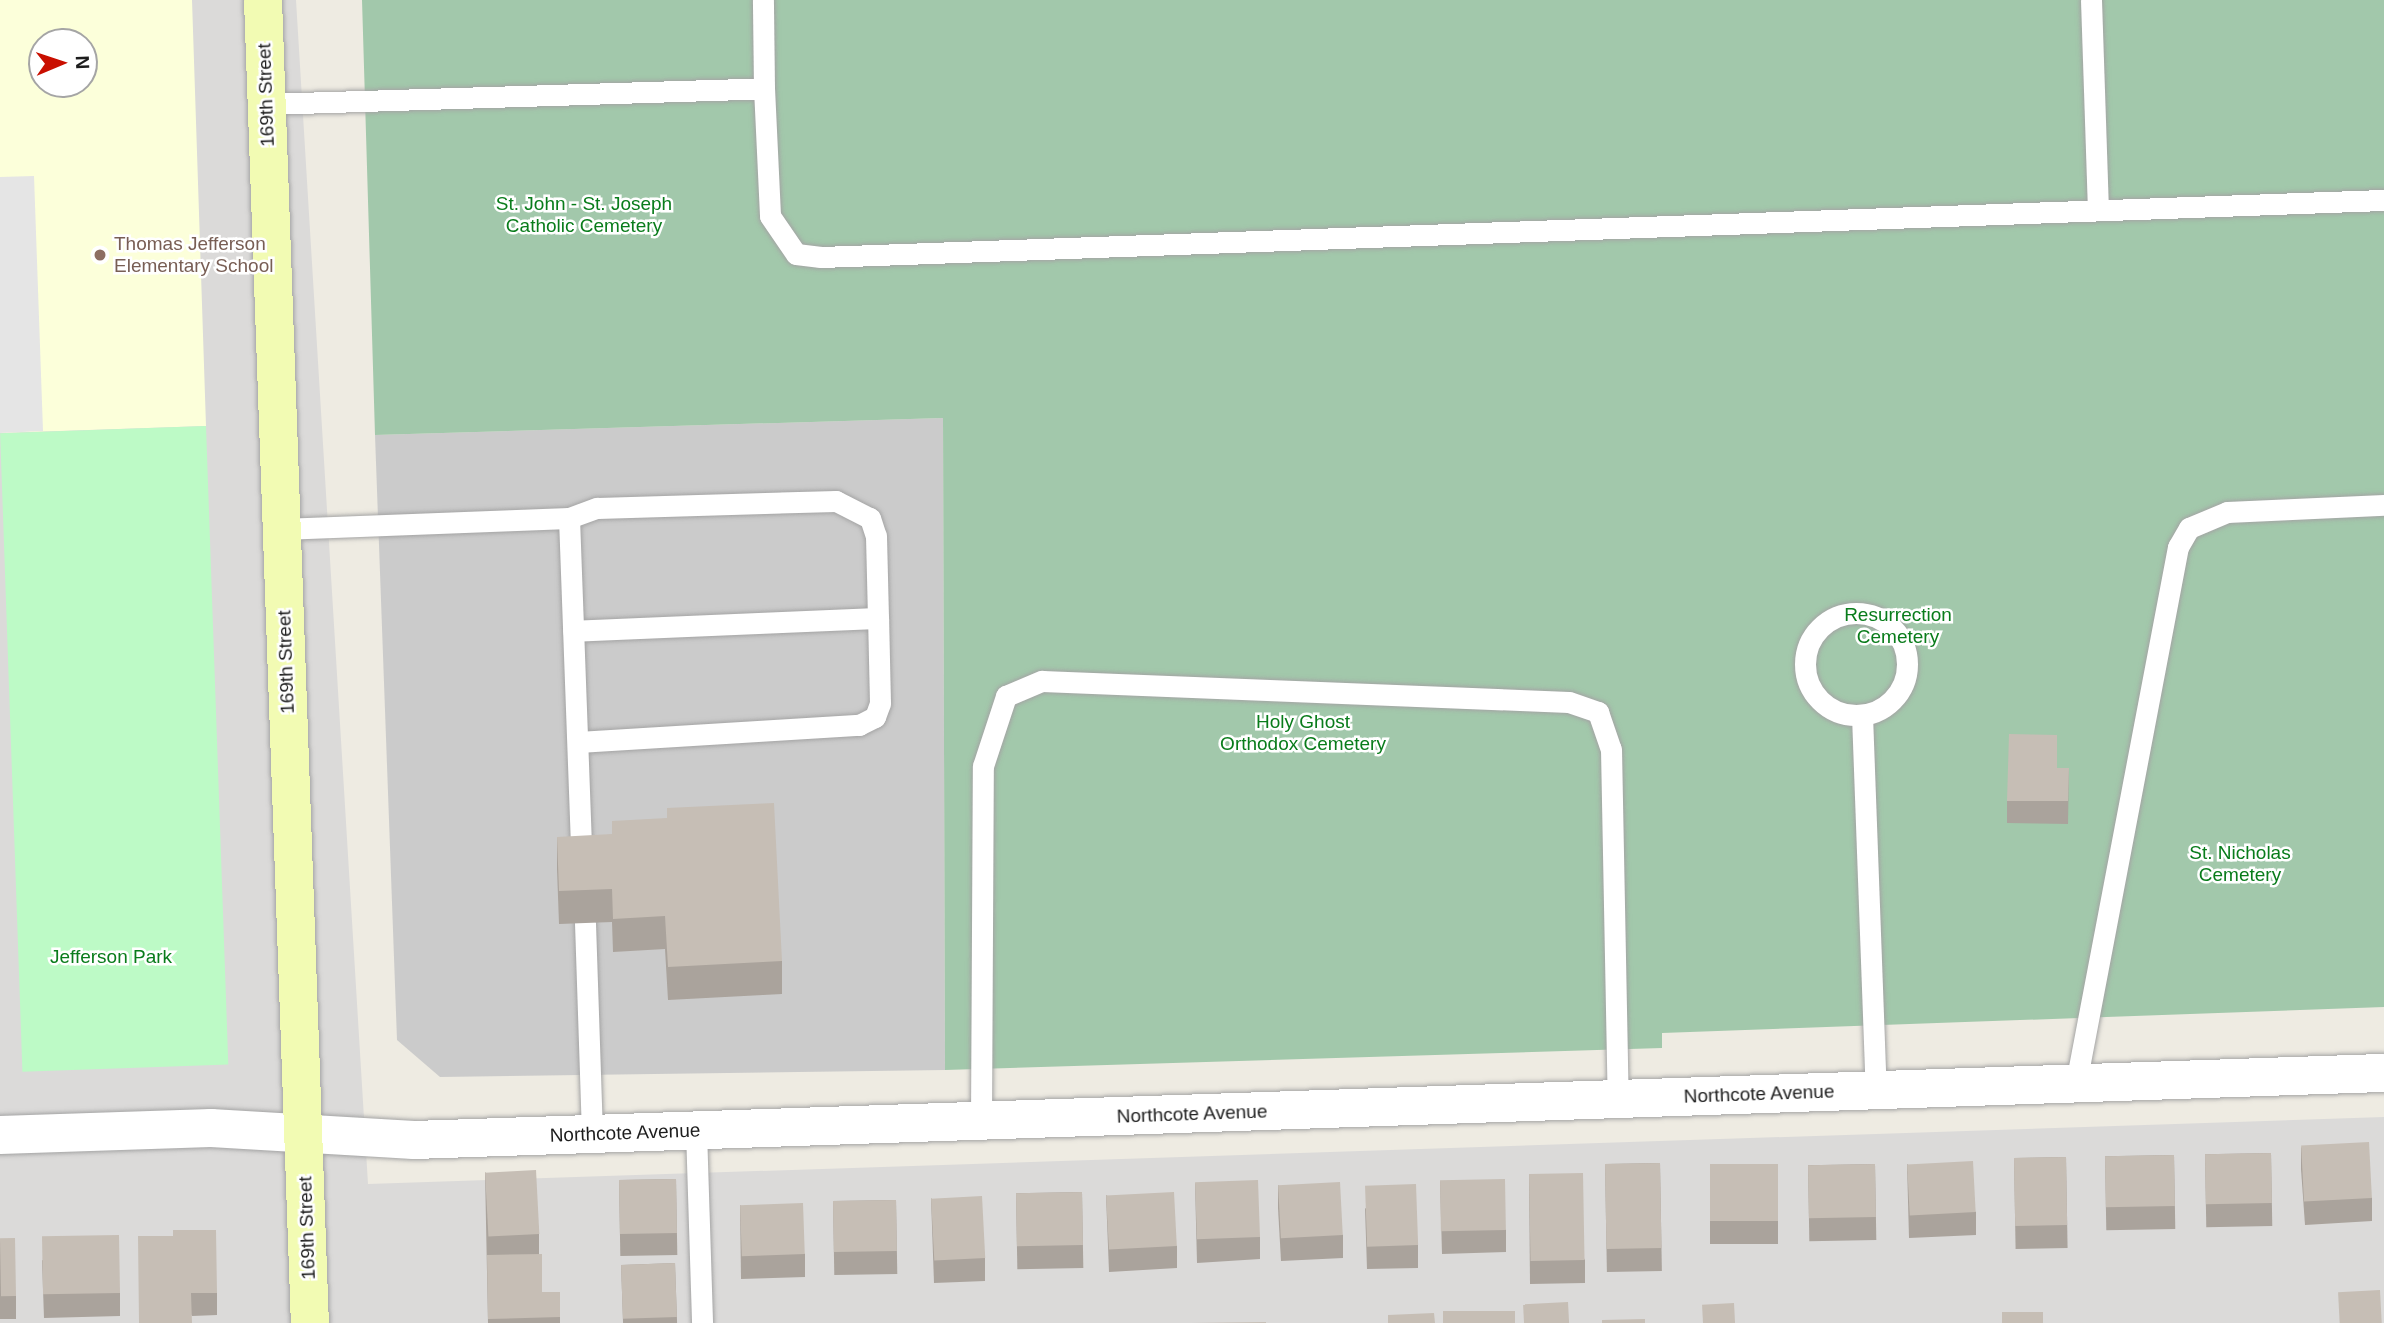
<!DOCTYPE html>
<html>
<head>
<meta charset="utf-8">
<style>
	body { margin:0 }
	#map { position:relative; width:2384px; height:1323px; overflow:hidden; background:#eeebe2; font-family:Helvetica,sans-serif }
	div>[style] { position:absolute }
	.residential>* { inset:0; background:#dbdad9 }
	.education>* { inset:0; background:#fcffda }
	.religious>* { inset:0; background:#cbcbcb }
	.cemetery>* { inset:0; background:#a2c8ab }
	.park>* { inset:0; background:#bdfac6; transform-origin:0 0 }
	.parking>* { inset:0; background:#e5e5e5 }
	.roads { filter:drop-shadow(0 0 2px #a4a4a4) drop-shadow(0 0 2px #a4a4a4) }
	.lane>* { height:21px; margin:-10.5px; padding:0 10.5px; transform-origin:10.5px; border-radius:10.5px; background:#fff }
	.lane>.ring { margin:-10.5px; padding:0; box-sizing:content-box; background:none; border:21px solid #fff; border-radius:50% }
	.street>* { height:38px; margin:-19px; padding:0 19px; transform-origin:19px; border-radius:19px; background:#fff }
	.secondary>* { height:38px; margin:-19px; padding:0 19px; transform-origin:19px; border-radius:19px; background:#f2fbb3 }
	.wall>* { inset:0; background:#aaa39c; transform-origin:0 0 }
	.building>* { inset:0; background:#c6beb5; transform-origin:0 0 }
	.dots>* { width:19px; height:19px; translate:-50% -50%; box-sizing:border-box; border:4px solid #fff; border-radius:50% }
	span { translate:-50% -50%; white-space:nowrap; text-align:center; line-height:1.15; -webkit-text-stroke:5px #fff; paint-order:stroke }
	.street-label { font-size:19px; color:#1d1d1d }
	.park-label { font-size:19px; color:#097c1b }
	.education-label { font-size:19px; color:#785e54 }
	.left { translate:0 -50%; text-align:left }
	.north { position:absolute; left:28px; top:28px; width:70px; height:70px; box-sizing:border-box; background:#fff; border:2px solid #a5a5a5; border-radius:50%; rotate:88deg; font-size:19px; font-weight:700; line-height:28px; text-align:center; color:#1d1d1d }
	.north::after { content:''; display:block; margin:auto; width:24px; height:32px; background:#c90f00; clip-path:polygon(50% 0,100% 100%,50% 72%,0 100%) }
</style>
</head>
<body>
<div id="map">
	<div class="residential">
		<i style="clip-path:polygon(evenodd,0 0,296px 0,368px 1184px,2384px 1117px,2384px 1323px,0 1323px,0 0,42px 42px,84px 42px,84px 84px,42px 84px,42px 42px)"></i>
	</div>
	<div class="education">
		<i style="clip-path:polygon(evenodd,0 0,192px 0,206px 426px,0 433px,0 0,42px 42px,84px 42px,84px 84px,42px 84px,42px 42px)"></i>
	</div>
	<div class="religious">
		<i style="clip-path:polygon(943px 418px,945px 1070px,440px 1077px,397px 1040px,375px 435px)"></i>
	</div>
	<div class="cemetery">
		<i style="clip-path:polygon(362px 0,2384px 0,2384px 1007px,1662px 1033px,1662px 1048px,945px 1070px,943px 418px,375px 435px)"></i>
	</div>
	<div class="park">
		<i style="left:206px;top:426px;width:639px;height:206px;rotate:88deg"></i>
	</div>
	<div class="parking">
		<i style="clip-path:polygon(34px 176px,43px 431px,0 433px,0 177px)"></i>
	</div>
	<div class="roads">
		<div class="lane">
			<i style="left:2091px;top:0;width:210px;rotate:88.1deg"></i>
			<i style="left:764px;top:88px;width:128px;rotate:87.3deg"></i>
			<i style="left:770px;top:216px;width:46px;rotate:55.6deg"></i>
			<i style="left:796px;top:254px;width:25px;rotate:7deg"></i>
			<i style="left:821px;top:257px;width:1564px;rotate:-2.09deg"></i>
			<i style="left:266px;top:104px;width:498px;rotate:-1.8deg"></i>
			<i style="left:764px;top:88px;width:88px;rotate:-90.7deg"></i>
			<i style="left:569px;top:518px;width:30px;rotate:-20deg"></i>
			<i style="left:597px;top:508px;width:239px;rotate:-1.7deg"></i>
			<i style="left:836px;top:501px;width:38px;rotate:27deg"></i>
			<i style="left:870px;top:518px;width:19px;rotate:72deg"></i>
			<i style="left:876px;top:536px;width:82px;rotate:88.6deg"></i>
			<i style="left:878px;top:618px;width:305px;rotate:177.6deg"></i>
			<i style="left:281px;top:529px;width:288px;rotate:-2.2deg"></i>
			<i style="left:569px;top:518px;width:347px;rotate:87.9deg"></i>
			<i class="ring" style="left:1805px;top:613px;width:81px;height:81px"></i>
			<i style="left:1862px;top:715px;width:375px;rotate:87.9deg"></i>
			<i style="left:578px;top:742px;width:282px;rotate:-3.5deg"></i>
			<i style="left:859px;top:725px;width:18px;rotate:-27deg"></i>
			<i style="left:875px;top:717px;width:15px;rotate:-70deg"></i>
			<i style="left:880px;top:703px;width:85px;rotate:-91.3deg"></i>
			<i style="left:585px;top:923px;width:211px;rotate:88.1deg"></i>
			<i style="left:2076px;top:1083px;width:546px;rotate:-79.23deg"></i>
			<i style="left:2178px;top:547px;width:22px;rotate:-60deg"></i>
			<i style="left:2189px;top:528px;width:41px;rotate:-22.8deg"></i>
			<i style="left:2227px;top:512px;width:157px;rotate:-2.6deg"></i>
			<i style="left:981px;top:1121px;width:355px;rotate:-89.7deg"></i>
			<i style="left:983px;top:766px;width:74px;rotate:-71.8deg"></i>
			<i style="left:1006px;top:696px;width:39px;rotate:-23deg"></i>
			<i style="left:1042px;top:681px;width:527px;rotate:2.28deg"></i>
			<i style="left:1569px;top:702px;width:31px;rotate:19deg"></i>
			<i style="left:1598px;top:712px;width:39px;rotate:71deg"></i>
			<i style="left:1611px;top:749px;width:350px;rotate:88.9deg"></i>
			<i style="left:696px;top:1130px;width:193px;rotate:88.2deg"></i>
		</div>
		<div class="street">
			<i style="left:0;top:1135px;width:211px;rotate:-1.9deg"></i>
			<i style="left:211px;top:1128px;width:203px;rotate:3.4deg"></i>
			<i style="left:414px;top:1140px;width:1971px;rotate:-1.95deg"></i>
		</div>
		<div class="secondary">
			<i style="left:263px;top:0;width:1324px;rotate:87.97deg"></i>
		</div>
	</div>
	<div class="wall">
		<i style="clip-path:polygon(2057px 768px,2069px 768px,2068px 824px,2007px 823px,2007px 801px)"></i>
		<i style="clip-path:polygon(557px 837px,782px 961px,782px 994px,668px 1000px,665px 949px,613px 952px,612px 922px,559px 924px,557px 869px)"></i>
		<i style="clip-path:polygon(2301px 1147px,2372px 1198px,2372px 1221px,2305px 1225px,2301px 1169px)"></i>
		<i style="left:2271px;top:1153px;width:73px;height:66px;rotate:89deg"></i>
		<i style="left:2174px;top:1155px;width:74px;height:69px;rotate:89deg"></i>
		<i style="left:2066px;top:1157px;width:91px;height:52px;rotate:89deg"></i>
		<i style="left:1660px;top:1163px;width:108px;height:55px;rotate:89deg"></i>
		<i style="left:1778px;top:1164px;width:80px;height:68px;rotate:90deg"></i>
		<i style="left:1875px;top:1164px;width:76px;height:67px;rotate:89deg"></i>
		<i style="clip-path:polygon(1907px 1164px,1976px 1212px,1976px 1235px,1909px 1238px)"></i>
		<i style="clip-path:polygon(485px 1172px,539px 1234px,539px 1254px,542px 1292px,560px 1292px,560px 1323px,488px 1323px)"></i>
		<i style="clip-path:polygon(1529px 1174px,1585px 1260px,1585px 1283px,1530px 1284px)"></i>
		<i style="left:676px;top:1179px;width:76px;height:57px;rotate:89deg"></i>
		<i style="clip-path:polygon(1440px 1181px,1506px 1230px,1506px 1252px,1442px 1254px)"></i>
		<i style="clip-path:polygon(1195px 1183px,1260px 1237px,1260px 1259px,1197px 1263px)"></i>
		<i style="clip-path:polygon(1278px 1185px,1343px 1235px,1343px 1258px,1281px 1261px,1278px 1208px)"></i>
		<i style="left:1082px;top:1192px;width:76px;height:66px;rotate:89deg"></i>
		<i style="clip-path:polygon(1106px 1195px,1177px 1246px,1177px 1268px,1109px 1272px)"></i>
		<i style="clip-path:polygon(931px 1198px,985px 1258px,985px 1281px,934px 1283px)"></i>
		<i style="left:896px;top:1200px;width:74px;height:63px;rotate:89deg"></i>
		<i style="clip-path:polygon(740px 1205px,805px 1254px,805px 1277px,741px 1279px)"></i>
		<i style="clip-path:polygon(1365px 1208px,1418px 1245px,1418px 1268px,1367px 1269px)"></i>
		<i style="clip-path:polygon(138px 1236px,217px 1293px,217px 1315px,192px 1316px)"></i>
		<i style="clip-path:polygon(0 1239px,16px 1296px,16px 1319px,0 1319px)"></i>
		<i style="clip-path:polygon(42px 1260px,120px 1293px,120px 1316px,44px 1318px)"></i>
		<i style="left:675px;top:1263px;width:60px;height:54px;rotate:88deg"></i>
	</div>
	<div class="building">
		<i style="clip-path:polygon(2009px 734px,2057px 735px,2057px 768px,2069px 768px,2068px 801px,2007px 801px)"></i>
		<i style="clip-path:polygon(774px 803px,782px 961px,668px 967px,665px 916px,613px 919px,612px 889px,559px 891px,557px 837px,612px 834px,612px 821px,667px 818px,667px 808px)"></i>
		<i style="left:2369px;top:1142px;width:56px;height:68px;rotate:87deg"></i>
		<i style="left:2271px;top:1153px;width:50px;height:66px;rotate:89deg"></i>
		<i style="left:2174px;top:1155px;width:51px;height:69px;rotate:89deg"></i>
		<i style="left:2066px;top:1157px;width:68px;height:52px;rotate:89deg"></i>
		<i style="left:1973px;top:1161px;width:51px;height:66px;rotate:87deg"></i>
		<i style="left:1660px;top:1163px;width:85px;height:55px;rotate:89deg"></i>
		<i style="left:1778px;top:1164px;width:57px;height:68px;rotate:90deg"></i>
		<i style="left:1875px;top:1164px;width:53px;height:67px;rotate:89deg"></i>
		<i style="left:536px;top:1170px;width:64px;height:51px;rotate:87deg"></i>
		<i style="left:1583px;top:1173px;width:87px;height:54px;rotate:89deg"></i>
		<i style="left:676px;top:1179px;width:54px;height:57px;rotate:89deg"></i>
		<i style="left:1505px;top:1179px;width:51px;height:65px;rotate:89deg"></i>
		<i style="left:1258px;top:1180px;width:57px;height:63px;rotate:88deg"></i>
		<i style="left:1340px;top:1182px;width:53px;height:62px;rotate:87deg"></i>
		<i style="left:1416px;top:1184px;width:61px;height:51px;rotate:88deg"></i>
		<i style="left:1082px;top:1192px;width:53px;height:66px;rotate:89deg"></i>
		<i style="left:1174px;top:1192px;width:54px;height:68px;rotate:87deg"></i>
		<i style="left:982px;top:1196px;width:62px;height:51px;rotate:87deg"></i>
		<i style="left:896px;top:1200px;width:51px;height:63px;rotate:89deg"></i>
		<i style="left:803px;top:1203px;width:51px;height:63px;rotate:88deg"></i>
		<i style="clip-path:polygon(173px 1230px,216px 1230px,217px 1293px,191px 1293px,192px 1323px,139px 1323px,138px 1236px,173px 1236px)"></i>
		<i style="left:119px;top:1235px;width:58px;height:77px;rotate:89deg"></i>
		<i style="left:15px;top:1238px;width:58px;height:15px;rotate:89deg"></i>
		<i style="clip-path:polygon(542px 1254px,542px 1292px,560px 1292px,560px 1317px,488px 1319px,487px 1255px)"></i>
		<i style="left:675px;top:1263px;width:54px;height:54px;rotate:88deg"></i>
		<i style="left:2380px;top:1290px;width:33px;height:42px;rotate:87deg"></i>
		<i style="left:1568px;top:1302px;width:21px;height:45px;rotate:87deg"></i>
		<i style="left:1734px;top:1303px;width:20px;height:32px;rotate:87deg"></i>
		<i style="left:1515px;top:1311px;width:12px;height:72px;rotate:90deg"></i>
		<i style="left:2043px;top:1312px;width:11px;height:41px;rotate:90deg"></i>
		<i style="clip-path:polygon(1434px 1313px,1435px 1323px,1388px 1323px,1388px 1315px)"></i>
		<i style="clip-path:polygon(1645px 1319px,1645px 1323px,1602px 1323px,1602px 1320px)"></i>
		<i style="clip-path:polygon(1266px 1322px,1266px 1323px,1191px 1323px)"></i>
	</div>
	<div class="dots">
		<i style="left:100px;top:255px;background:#8d6e63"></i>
	</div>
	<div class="street-label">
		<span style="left:266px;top:95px;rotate:-92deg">169th Street</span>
		<span style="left:286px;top:662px;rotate:-92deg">169th Street</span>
		<span style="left:1759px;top:1094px;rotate:-2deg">Northcote Avenue</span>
		<span style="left:1192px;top:1114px;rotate:-2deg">Northcote Avenue</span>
		<span style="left:625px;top:1133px;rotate:-2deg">Northcote Avenue</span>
		<span style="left:307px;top:1228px;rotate:-92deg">169th Street</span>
	</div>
	<div class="park-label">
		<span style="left:584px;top:215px">St. John - St. Joseph<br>Catholic Cemetery</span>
		<span style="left:1898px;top:626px">Resurrection<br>Cemetery</span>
		<span style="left:1303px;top:733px">Holy Ghost<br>Orthodox Cemetery</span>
		<span style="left:2240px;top:864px">St. Nicholas<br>Cemetery</span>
		<span style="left:111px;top:957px">Jefferson Park</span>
	</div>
	<div class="education-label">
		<span class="left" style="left:114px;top:255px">Thomas Jefferson<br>Elementary School</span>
	</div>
	<div class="north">N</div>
</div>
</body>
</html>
